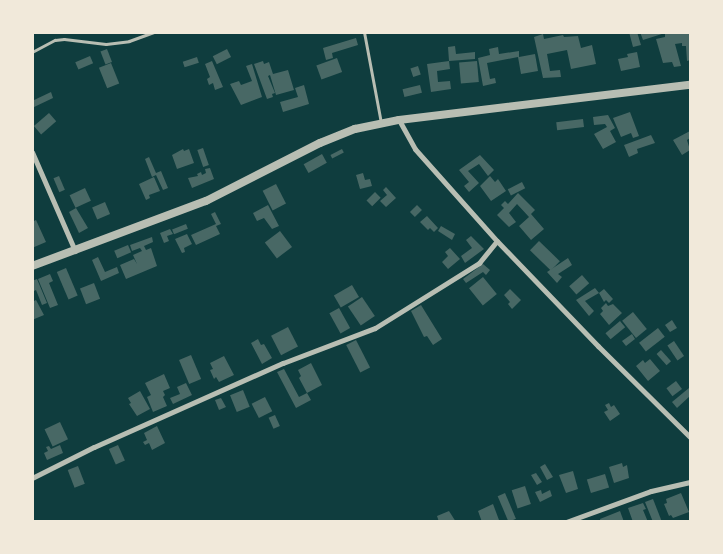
<!DOCTYPE html>
<html>
<head>
<meta charset="utf-8">
<style>
	body { margin:0 }
	#map { position:relative; width:723px; height:554px; overflow:hidden; background:#0f3d3e; font-family:"Sofia Sans Condensed",sans-serif }
	div>[style] { position:absolute }
	.building>* { inset:0; background:#486865; transform-origin:0 0 }
	.service>* { height:3px; margin:-1.5px; padding:0 1.5px; transform-origin:1.5px; border-radius:1.5px; background:#b8beb3 }
	.minor>* { height:5px; margin:-2.5px; padding:0 2.5px; transform-origin:2.5px; border-radius:2.5px; background:#b8beb3 }
	.tertiary>* { height:8px; margin:-4px; padding:0 4px; transform-origin:4px; border-radius:4px; background:#b8beb3 }
	span { translate:-50% -50%; white-space:nowrap; text-align:center; line-height:1.15; -webkit-text-stroke:4px #f1e9da; paint-order:stroke }
	.frame { position:absolute; inset:0; border:34px solid #f1e9da; pointer-events:none }
</style>
</head>
<body>
<div id="map">
	<div class="building">
		<i style="clip-path:polygon(629px 32px,637px 32px,641px 45px,633px 47px)"></i>
		<i style="clip-path:polygon(640px 32px,690px 32px,690px 60px,687px 61px,686px 46px,682px 46px,682px 43px,675px 44px,681px 66px,674px 67px,672px 62px,663px 63px,656px 39px,665px 37px,665px 33px,643px 40px)"></i>
		<i style="clip-path:polygon(543px 34px,544px 39px,563px 35px,564px 37px,578px 36px,581px 48px,592px 45px,596px 64px,571px 69px,567px 50px,547px 54px,550px 71px,560px 70px,561px 77px,543px 78px,534px 37px)"></i>
		<i style="clip-path:polygon(356px 38px,358px 45px,332px 53px,333px 58px,326px 60px,323px 48px)"></i>
		<i style="clip-path:polygon(455px 46px,456px 54px,475px 52px,475px 59px,449px 61px,448px 47px)"></i>
		<i style="clip-path:polygon(498px 47px,499px 54px,519px 51px,519px 57px,535px 54px,538px 71px,521px 74px,518px 57px,487px 63px,490px 79px,495px 78px,496px 83px,483px 86px,478px 58px,490px 55px,489px 49px)"></i>
		<i style="left:107px;top:49px;width:14px;height:7px;rotate:69deg"></i>
		<i style="left:227px;top:49px;width:9px;height:16px;rotate:63deg"></i>
		<i style="clip-path:polygon(637px 52px,640px 67px,621px 71px,618px 59px,628px 57px,627px 54px)"></i>
		<i style="left:90px;top:56px;width:8px;height:16px;rotate:67deg"></i>
		<i style="left:197px;top:57px;width:6px;height:15px;rotate:72deg"></i>
		<i style="left:337px;top:58px;width:15px;height:22px;rotate:70deg"></i>
		<i style="clip-path:polygon(212px 61px,223px 87px,215px 90px,213px 83px,209px 85px,207px 79px,210px 77px,205px 64px)"></i>
		<i style="clip-path:polygon(263px 61px,264px 64px,269px 62px,273px 74px,288px 70px,294px 90px,276px 95px,270px 75px,268px 76px,275px 93px,272px 94px,273px 97px,267px 99px,254px 64px)"></i>
		<i style="clip-path:polygon(449px 61px,450px 69px,437px 71px,438px 82px,450px 81px,451px 89px,431px 92px,427px 64px)"></i>
		<i style="left:477px;top:61px;width:21px;height:18px;rotate:85deg"></i>
		<i style="left:111px;top:63px;width:22px;height:13px;rotate:68deg"></i>
		<i style="clip-path:polygon(252px 64px,262px 97px,241px 105px,230px 84px,239px 81px,241px 85px,252px 81px,246px 66px)"></i>
		<i style="left:418px;top:66px;width:9px;height:8px;rotate:72deg"></i>
		<i style="clip-path:polygon(304px 85px,309px 104px,283px 112px,280px 102px,298px 97px,295px 88px)"></i>
		<i style="left:420px;top:85px;width:8px;height:18px;rotate:76deg"></i>
		<i style="clip-path:polygon(51px 92px,53px 98px,32px 108px,32px 101px)"></i>
		<i style="clip-path:polygon(630px 112px,639px 136px,633px 138px,631px 133px,621px 137px,613px 118px)"></i>
		<i style="left:49px;top:113px;width:11px;height:20px;rotate:49deg"></i>
		<i style="clip-path:polygon(608px 115px,615px 128px,610px 131px,616px 142px,603px 149px,594px 134px,607px 127px,605px 124px,594px 125px,593px 117px)"></i>
		<i style="left:583px;top:119px;width:8px;height:27px;rotate:83deg"></i>
		<i style="clip-path:polygon(690px 131px,690px 138px,687px 140px,690px 150px,682px 155px,673px 140px)"></i>
		<i style="clip-path:polygon(651px 135px,655px 143px,637px 149px,638px 153px,629px 157px,624px 145px)"></i>
		<i style="left:203px;top:148px;width:18px;height:6px;rotate:71deg"></i>
		<i style="clip-path:polygon(183px 149px,184px 151px,189px 149px,194px 163px,177px 169px,172px 155px)"></i>
		<i style="left:342px;top:149px;width:4px;height:13px;rotate:63deg"></i>
		<i style="left:322px;top:154px;width:10px;height:21px;rotate:61deg"></i>
		<i style="clip-path:polygon(480px 155px,494px 170px,488px 176px,479px 164px,468px 171px,479px 183px,469px 192px,464px 186px,469px 182px,459px 170px)"></i>
		<i style="clip-path:polygon(149px 157px,156px 173px,161px 171px,168px 188px,163px 190px,156px 175px,152px 177px,145px 159px)"></i>
		<i style="clip-path:polygon(210px 168px,214px 179px,192px 188px,188px 178px,198px 176px,197px 174px,201px 172px,202px 175px,206px 173px,205px 169px)"></i>
		<i style="clip-path:polygon(363px 173px,365px 180px,370px 179px,372px 186px,360px 189px,356px 175px)"></i>
		<i style="left:59px;top:176px;width:15px;height:6px;rotate:67deg"></i>
		<i style="clip-path:polygon(490px 176px,495px 182px,498px 179px,506px 191px,491px 201px,480px 186px)"></i>
		<i style="clip-path:polygon(154px 177px,160px 191px,149px 195px,150px 198px,146px 200px,139px 184px)"></i>
		<i style="left:522px;top:182px;width:7px;height:16px;rotate:63deg"></i>
		<i style="left:276px;top:184px;width:22px;height:15px;rotate:63deg"></i>
		<i style="clip-path:polygon(386px 187px,396px 198px,386px 207px,380px 201px,387px 195px,383px 190px)"></i>
		<i style="left:85px;top:188px;width:14px;height:17px;rotate:65deg"></i>
		<i style="left:375px;top:192px;width:8px;height:12px;rotate:45deg"></i>
		<i style="clip-path:polygon(518px 193px,535px 210px,531px 214px,544px 229px,531px 240px,519px 226px,529px 217px,517px 204px,509px 213px,516px 222px,509px 227px,497px 215px,504px 208px,501px 205px,505px 201px,508px 204px)"></i>
		<i style="left:105px;top:202px;width:13px;height:14px;rotate:67deg"></i>
		<i style="clip-path:polygon(268px 205px,279px 226px,272px 229px,264px 218px,257px 221px,253px 213px)"></i>
		<i style="left:417px;top:205px;width:7px;height:10px;rotate:45deg"></i>
		<i style="clip-path:polygon(76px 208px,88px 228px,79px 233px,69px 212px)"></i>
		<i style="clip-path:polygon(215px 212px,221px 224px,216px 226px,220px 234px,196px 245px,191px 235px,216px 224px,211px 214px)"></i>
		<i style="clip-path:polygon(427px 216px,438px 228px,434px 232px,430px 228px,428px 230px,420px 222px)"></i>
		<i style="clip-path:polygon(36px 220px,46px 242px,32px 248px,32px 222px)"></i>
		<i style="left:186px;top:224px;width:5px;height:15px;rotate:68deg"></i>
		<i style="clip-path:polygon(441px 226px,455px 234px,452px 240px,438px 231px)"></i>
		<i style="clip-path:polygon(170px 229px,173px 234px,167px 236px,169px 241px,164px 243px,160px 233px)"></i>
		<i style="left:280px;top:231px;width:20px;height:19px;rotate:53deg"></i>
		<i style="clip-path:polygon(187px 234px,192px 244px,184px 248px,185px 252px,182px 253px,175px 239px)"></i>
		<i style="clip-path:polygon(471px 236px,484px 249px,465px 263px,461px 256px,472px 248px,466px 240px)"></i>
		<i style="clip-path:polygon(152px 237px,153px 242px,144px 246px,146px 250px,151px 248px,157px 266px,126px 279px,120px 265px,134px 259px,137px 264px,133px 255px,142px 251px,140px 248px,132px 251px,130px 245px)"></i>
		<i style="left:539px;top:241px;width:29px;height:13px;rotate:44deg"></i>
		<i style="left:128px;top:245px;width:8px;height:15px;rotate:67deg"></i>
		<i style="clip-path:polygon(450px 248px,460px 259px,448px 269px,442px 262px,448px 256px,445px 252px)"></i>
		<i style="clip-path:polygon(98px 257px,105px 272px,117px 267px,119px 273px,101px 281px,92px 260px)"></i>
		<i style="clip-path:polygon(568px 258px,572px 265px,558px 274px,562px 277px,557px 283px,547px 272px)"></i>
		<i style="clip-path:polygon(483px 264px,490px 270px,486px 275px,483px 272px,466px 283px,463px 279px)"></i>
		<i style="left:66px;top:268px;width:30px;height:10px;rotate:67deg"></i>
		<i style="clip-path:polygon(50px 274px,53px 281px,49px 283px,58px 305px,50px 308px,38px 279px)"></i>
		<i style="left:582px;top:275px;width:11px;height:17px;rotate:49deg"></i>
		<i style="left:483px;top:277px;width:22px;height:18px;rotate:51deg"></i>
		<i style="clip-path:polygon(37px 279px,47px 303px,42px 305px,36px 290px,32px 292px,32px 281px)"></i>
		<i style="left:94px;top:283px;width:17px;height:15px;rotate:69deg"></i>
		<i style="left:352px;top:285px;width:14px;height:21px;rotate:60deg"></i>
		<i style="clip-path:polygon(595px 288px,599px 293px,604px 289px,613px 299px,609px 303px,606px 300px,604px 302px,599px 293px,585px 301px,594px 311px,589px 316px,576px 300px)"></i>
		<i style="clip-path:polygon(510px 289px,521px 300px,512px 309px,508px 304px,510px 302px,504px 295px)"></i>
		<i style="left:362px;top:297px;width:23px;height:17px;rotate:56deg"></i>
		<i style="clip-path:polygon(36px 300px,44px 315px,32px 320px,32px 302px)"></i>
		<i style="clip-path:polygon(606px 303px,608px 306px,613px 304px,622px 313px,609px 325px,600px 314px,603px 311px,601px 308px)"></i>
		<i style="clip-path:polygon(421px 305px,442px 339px,433px 345px,427px 336px,424px 337px,411px 311px)"></i>
		<i style="left:339px;top:308px;width:23px;height:11px;rotate:61deg"></i>
		<i style="left:633px;top:312px;width:22px;height:14px;rotate:51deg"></i>
		<i style="clip-path:polygon(672px 320px,677px 328px,670px 332px,665px 325px)"></i>
		<i style="left:620px;top:321px;width:8px;height:19px;rotate:50deg"></i>
		<i style="left:288px;top:327px;width:22px;height:19px;rotate:63deg"></i>
		<i style="left:658px;top:328px;width:11px;height:24px;rotate:52deg"></i>
		<i style="clip-path:polygon(632px 334px,635px 339px,626px 346px,622px 341px)"></i>
		<i style="clip-path:polygon(258px 339px,261px 345px,264px 344px,272px 358px,262px 364px,251px 343px)"></i>
		<i style="left:356px;top:340px;width:31px;height:11px;rotate:63deg"></i>
		<i style="left:674px;top:341px;width:18px;height:8px;rotate:56deg"></i>
		<i style="left:661px;top:350px;width:15px;height:6px;rotate:48deg"></i>
		<i style="left:191px;top:355px;width:26px;height:13px;rotate:67deg"></i>
		<i style="clip-path:polygon(224px 356px,234px 375px,219px 382px,216px 377px,214px 379px,210px 370px,213px 369px,210px 363px)"></i>
		<i style="clip-path:polygon(650px 359px,660px 371px,648px 381px,636px 366px,643px 360px,645px 363px)"></i>
		<i style="clip-path:polygon(311px 363px,322px 385px,307px 393px,299px 378px,301px 376px,298px 370px)"></i>
		<i style="clip-path:polygon(284px 369px,299px 397px,307px 393px,311px 400px,296px 408px,277px 372px)"></i>
		<i style="clip-path:polygon(164px 374px,170px 388px,163px 391px,165px 395px,163px 397px,167px 406px,153px 412px,147px 397px,151px 395px,145px 383px)"></i>
		<i style="left:676px;top:381px;width:10px;height:12px;rotate:53deg"></i>
		<i style="clip-path:polygon(186px 383px,192px 395px,173px 404px,170px 398px,180px 394px,177px 387px)"></i>
		<i style="clip-path:polygon(689px 388px,690px 396px,677px 408px,672px 402px)"></i>
		<i style="left:243px;top:390px;width:18px;height:14px;rotate:68deg"></i>
		<i style="clip-path:polygon(140px 391px,150px 409px,137px 416px,129px 404px,131px 403px,128px 398px)"></i>
		<i style="left:265px;top:397px;width:16px;height:15px;rotate:63deg"></i>
		<i style="clip-path:polygon(221px 398px,226px 407px,219px 410px,215px 400px)"></i>
		<i style="clip-path:polygon(609px 403px,611px 407px,614px 405px,620px 414px,610px 421px,604px 412px,608px 410px,605px 405px)"></i>
		<i style="left:275px;top:415px;width:12px;height:7px;rotate:66deg"></i>
		<i style="left:60px;top:422px;width:19px;height:17px;rotate:65deg"></i>
		<i style="clip-path:polygon(157px 426px,165px 443px,152px 450px,149px 443px,145px 445px,143px 442px,147px 440px,144px 433px)"></i>
		<i style="clip-path:polygon(60px 445px,63px 453px,47px 460px,44px 453px,48px 451px,46px 447px,49px 446px,51px 449px)"></i>
		<i style="left:118px;top:445px;width:17px;height:10px;rotate:66deg"></i>
		<i style="clip-path:polygon(622px 463px,623px 467px,627px 465px,629px 478px,614px 483px,609px 467px)"></i>
		<i style="clip-path:polygon(545px 464px,553px 477px,547px 480px,540px 467px)"></i>
		<i style="left:78px;top:466px;width:19px;height:11px;rotate:69deg"></i>
		<i style="clip-path:polygon(573px 471px,578px 489px,566px 493px,559px 475px)"></i>
		<i style="clip-path:polygon(536px 473px,542px 482px,537px 485px,531px 475px)"></i>
		<i style="left:605px;top:474px;width:14px;height:19px;rotate:73deg"></i>
		<i style="left:525px;top:486px;width:19px;height:14px;rotate:72deg"></i>
		<i style="clip-path:polygon(541px 490px,542px 494px,550px 490px,552px 496px,540px 502px,535px 492px)"></i>
		<i style="left:505px;top:493px;width:28px;height:8px;rotate:67deg"></i>
		<i style="clip-path:polygon(681px 493px,689px 512px,673px 518px,671px 515px,669px 516px,664px 504px,667px 503px,666px 499px)"></i>
		<i style="clip-path:polygon(653px 499px,662px 522px,653px 522px,645px 502px)"></i>
		<i style="clip-path:polygon(643px 503px,646px 509px,643px 510px,648px 522px,633px 522px,628px 508px)"></i>
		<i style="clip-path:polygon(493px 504px,499px 520px,482px 522px,478px 511px)"></i>
		<i style="clip-path:polygon(449px 511px,456px 522px,439px 522px,437px 516px)"></i>
		<i style="clip-path:polygon(620px 511px,624px 522px,601px 522px,600px 519px)"></i>
	</div>
	<div class="service">
		<i style="left:364px;top:32px;width:93px;rotate:79.4deg"></i>
		<i style="left:32px;top:52px;width:26px;rotate:-28deg"></i>
		<i style="left:55px;top:40px;width:9px;rotate:-6deg"></i>
		<i style="left:64px;top:39px;width:42px;rotate:6.8deg"></i>
		<i style="left:106px;top:44px;width:23px;rotate:-7deg"></i>
		<i style="left:129px;top:41px;width:27px;rotate:-20deg"></i>
	</div>
	<div class="minor">
		<i style="left:399px;top:120px;width:33px;rotate:61deg"></i>
		<i style="left:415px;top:149px;width:123px;rotate:48.3deg"></i>
		<i style="left:497px;top:241px;width:146px;rotate:46.1deg"></i>
		<i style="left:598px;top:346px;width:129px;rotate:44.7deg"></i>
		<i style="left:32px;top:152px;width:108px;rotate:66.5deg"></i>
		<i style="left:32px;top:478px;width:69px;rotate:-26.6deg"></i>
		<i style="left:94px;top:447px;width:207px;rotate:-24deg"></i>
		<i style="left:283px;top:363px;width:98px;rotate:-20.8deg"></i>
		<i style="left:375px;top:328px;width:123px;rotate:-32deg"></i>
		<i style="left:479px;top:263px;width:28px;rotate:-51deg"></i>
		<i style="left:566px;top:522px;width:90px;rotate:-20deg"></i>
		<i style="left:651px;top:491px;width:40px;rotate:-13deg"></i>
	</div>
	<div class="tertiary">
		<i style="left:32px;top:266px;width:186px;rotate:-20.5deg"></i>
		<i style="left:206px;top:201px;width:128px;rotate:-27deg"></i>
		<i style="left:320px;top:143px;width:38px;rotate:-22deg"></i>
		<i style="left:355px;top:129px;width:45px;rotate:-11.6deg"></i>
		<i style="left:399px;top:120px;width:293px;rotate:-6.9deg"></i>
	</div>
	<div class="frame"></div>
</div>
</body>
</html>
